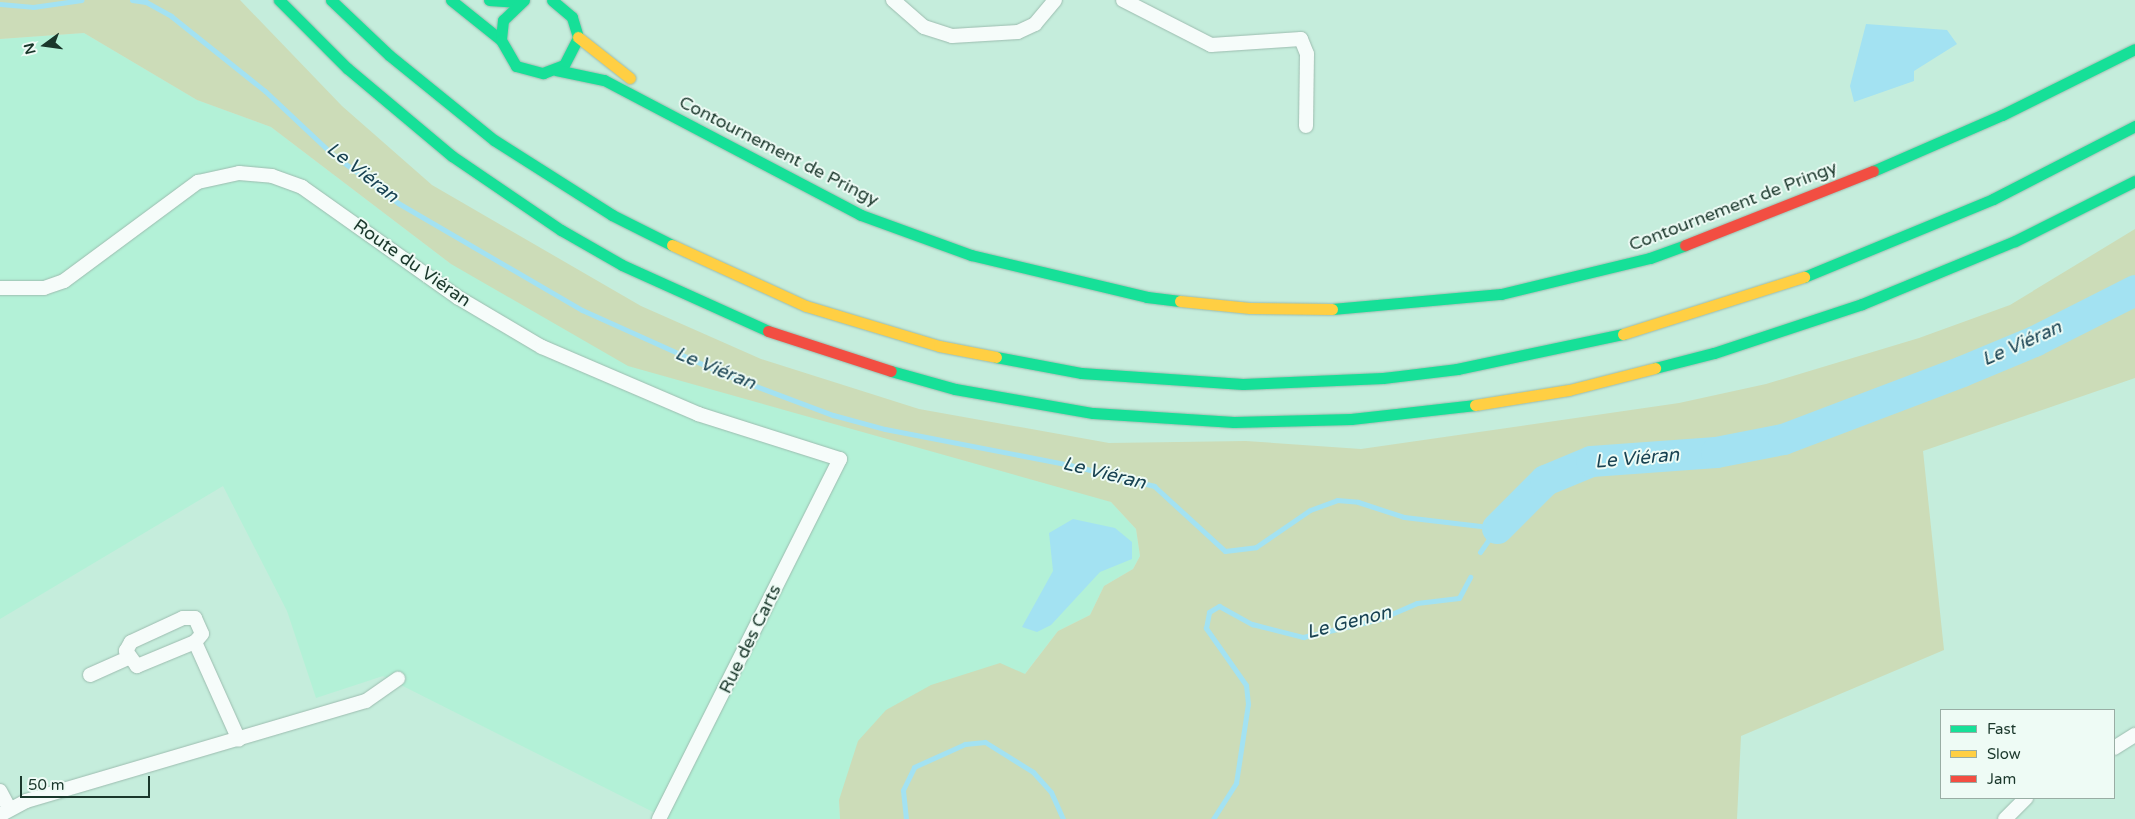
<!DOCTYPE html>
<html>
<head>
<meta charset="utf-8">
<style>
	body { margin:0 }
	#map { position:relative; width:2135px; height:819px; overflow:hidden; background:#c5eddc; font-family:"Varela Round",sans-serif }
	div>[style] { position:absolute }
	.built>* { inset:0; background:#b3f1d7 }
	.green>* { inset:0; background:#ccdcb8 }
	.water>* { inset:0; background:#a3e2f2 }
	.stream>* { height:5px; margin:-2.5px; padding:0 2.5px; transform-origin:2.5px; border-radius:2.5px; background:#a3e2f2 }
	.river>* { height:31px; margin:-15.5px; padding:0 15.5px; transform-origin:15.5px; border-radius:15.5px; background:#a3e2f2 }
	.roads { filter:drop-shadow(0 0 1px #9cbcaf) drop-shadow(0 0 1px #9cbcaf) }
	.street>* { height:14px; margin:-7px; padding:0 7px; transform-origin:7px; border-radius:7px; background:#f6fcfa }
	.fast>* { height:11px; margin:-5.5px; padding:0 5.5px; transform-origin:5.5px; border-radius:5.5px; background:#16e098 }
	.slow>* { height:11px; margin:-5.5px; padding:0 5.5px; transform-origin:5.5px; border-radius:5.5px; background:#ffcf43 }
	.jam>* { height:11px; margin:-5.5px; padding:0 5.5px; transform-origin:5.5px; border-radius:5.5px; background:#f24e42 }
	span { translate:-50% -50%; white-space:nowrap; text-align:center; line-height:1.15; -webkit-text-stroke:4px #eefbf5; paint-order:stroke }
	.street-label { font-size:18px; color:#1a372b }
	.water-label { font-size:19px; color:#184252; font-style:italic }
	.legend { position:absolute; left:1940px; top:709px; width:175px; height:90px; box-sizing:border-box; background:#eefbf5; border:1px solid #99ada4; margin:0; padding:6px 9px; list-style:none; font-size:15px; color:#1a372b }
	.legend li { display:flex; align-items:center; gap:10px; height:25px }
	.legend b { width:25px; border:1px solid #99ada4 }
	.north { position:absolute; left:20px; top:20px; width:50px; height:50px; -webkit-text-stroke:4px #eefbf5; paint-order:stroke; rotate:256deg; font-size:14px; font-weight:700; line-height:20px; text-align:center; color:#1a372b }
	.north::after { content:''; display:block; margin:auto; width:18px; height:22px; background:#1a372b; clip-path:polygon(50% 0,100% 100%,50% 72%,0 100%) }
	.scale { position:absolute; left:20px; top:776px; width:130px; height:22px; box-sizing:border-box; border:2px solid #1a372b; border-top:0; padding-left:6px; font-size:15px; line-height:18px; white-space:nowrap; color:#1a372b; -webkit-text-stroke:4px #eefbf5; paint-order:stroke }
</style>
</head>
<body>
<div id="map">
	<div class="built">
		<i style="clip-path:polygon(84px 33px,197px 100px,271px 127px,451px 264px,1111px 502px,1136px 529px,1140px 556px,1133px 569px,1104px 586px,1090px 615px,1058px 631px,1024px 675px,839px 800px,840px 819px,667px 819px,383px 676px,316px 698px,287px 611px,223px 486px,0 619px,0 39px)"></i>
	</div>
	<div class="green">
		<i style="clip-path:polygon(0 0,240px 0,342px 106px,432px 185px,641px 306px,761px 359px,919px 409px,986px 421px,1109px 443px,1246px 441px,1361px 449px,1679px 403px,1766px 384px,1919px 338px,2010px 305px,2135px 229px,2135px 378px,1923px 451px,1944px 650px,1741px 736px,1737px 819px,840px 819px,839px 800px,858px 741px,886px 710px,931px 685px,1000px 663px,1025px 674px,1058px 631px,1090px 615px,1104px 586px,1133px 569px,1140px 556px,1136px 529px,1111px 502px,628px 366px,451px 264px,271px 127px,197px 100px,84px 33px,0 39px)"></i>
	</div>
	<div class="water">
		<i style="clip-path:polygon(1866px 24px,1947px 30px,1957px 44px,1914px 71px,1914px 81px,1854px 102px,1850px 86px)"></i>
		<i style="clip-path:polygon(1073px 519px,1115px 528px,1132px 542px,1132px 559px,1100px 572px,1051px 625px,1037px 632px,1022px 627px,1053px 571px,1049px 533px)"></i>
	</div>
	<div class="stream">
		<i style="left:132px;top:0;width:14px;rotate:8deg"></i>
		<i style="left:146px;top:2px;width:29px;rotate:29deg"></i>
		<i style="left:171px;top:16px;width:120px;rotate:38.6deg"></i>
		<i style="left:265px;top:91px;width:91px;rotate:43.2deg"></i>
		<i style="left:331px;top:153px;width:84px;rotate:36.7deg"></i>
		<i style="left:398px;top:203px;width:213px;rotate:30.2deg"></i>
		<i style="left:582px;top:310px;width:161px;rotate:24.2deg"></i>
		<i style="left:729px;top:376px;width:111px;rotate:20.6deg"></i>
		<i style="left:833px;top:415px;width:54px;rotate:15.1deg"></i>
		<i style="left:885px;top:429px;width:188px;rotate:11deg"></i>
		<i style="left:1070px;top:465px;width:87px;rotate:14deg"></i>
		<i style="left:1154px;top:486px;width:96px;rotate:42.5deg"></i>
		<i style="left:1225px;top:551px;width:31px;rotate:-7deg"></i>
		<i style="left:1256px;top:547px;width:65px;rotate:-34.4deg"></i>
		<i style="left:1310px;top:510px;width:29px;rotate:-20deg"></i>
		<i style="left:1337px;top:500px;width:21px;rotate:5deg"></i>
		<i style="left:1358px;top:502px;width:48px;rotate:18.1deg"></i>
		<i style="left:1404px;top:517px;width:94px;rotate:6.7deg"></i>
		<i style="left:0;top:4px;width:33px;rotate:5deg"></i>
		<i style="left:33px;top:7px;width:49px;rotate:-8.1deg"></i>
		<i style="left:1480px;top:552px;width:29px;rotate:-55deg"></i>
		<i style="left:906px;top:819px;width:29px;rotate:-96deg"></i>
		<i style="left:903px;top:790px;width:25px;rotate:-64deg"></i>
		<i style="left:914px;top:767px;width:56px;rotate:-24.3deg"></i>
		<i style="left:965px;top:744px;width:20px;rotate:-6deg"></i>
		<i style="left:985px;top:742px;width:57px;rotate:32deg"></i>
		<i style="left:1033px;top:772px;width:27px;rotate:48deg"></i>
		<i style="left:1051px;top:792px;width:30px;rotate:66deg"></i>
		<i style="left:1213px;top:819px;width:43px;rotate:-57.4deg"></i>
		<i style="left:1236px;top:783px;width:80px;rotate:-81.4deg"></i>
		<i style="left:1248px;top:704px;width:19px;rotate:-96deg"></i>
		<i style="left:1246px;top:685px;width:70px;rotate:-125.1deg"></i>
		<i style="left:1206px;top:628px;width:16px;rotate:-79deg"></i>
		<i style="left:1209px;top:612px;width:12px;rotate:-31deg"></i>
		<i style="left:1219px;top:606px;width:38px;rotate:29deg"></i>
		<i style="left:1252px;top:624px;width:53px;rotate:14.3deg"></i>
		<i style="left:1303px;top:637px;width:79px;rotate:-13.2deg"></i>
		<i style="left:1380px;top:619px;width:40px;rotate:-23.4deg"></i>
		<i style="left:1417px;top:603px;width:42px;rotate:-6.8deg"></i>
		<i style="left:1459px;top:598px;width:24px;rotate:-62deg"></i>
	</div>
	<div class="river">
		<i style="left:1497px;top:528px;width:68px;rotate:-45deg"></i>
		<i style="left:1545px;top:480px;width:50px;rotate:-22.4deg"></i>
		<i style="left:1591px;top:461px;width:125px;rotate:-4.1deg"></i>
		<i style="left:1716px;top:452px;width:68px;rotate:-11deg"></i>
		<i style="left:1783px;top:439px;width:191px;rotate:-20.8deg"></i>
		<i style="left:1962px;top:371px;width:78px;rotate:-22.6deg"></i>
		<i style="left:2034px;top:341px;width:113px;rotate:-26.8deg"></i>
	</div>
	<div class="roads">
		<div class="street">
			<i style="left:893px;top:0;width:41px;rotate:41.1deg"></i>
			<i style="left:924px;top:27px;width:29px;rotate:18deg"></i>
			<i style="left:952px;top:36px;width:66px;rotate:-3.5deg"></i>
			<i style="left:1018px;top:32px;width:19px;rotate:-25deg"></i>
			<i style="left:1035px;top:24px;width:31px;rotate:-50deg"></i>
			<i style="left:1123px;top:0;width:99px;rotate:27.1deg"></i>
			<i style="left:1211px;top:45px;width:90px;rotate:-3.8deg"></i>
			<i style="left:1301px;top:39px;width:16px;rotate:68deg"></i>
			<i style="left:1307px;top:54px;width:72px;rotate:90.8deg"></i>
			<i style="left:0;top:288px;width:44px"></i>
			<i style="left:44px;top:288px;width:21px;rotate:-19deg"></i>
			<i style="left:64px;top:281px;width:167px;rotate:-36.5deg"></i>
			<i style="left:198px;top:182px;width:42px;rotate:-12.4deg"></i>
			<i style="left:239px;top:173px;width:33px;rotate:5deg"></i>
			<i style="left:272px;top:176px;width:32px;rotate:20deg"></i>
			<i style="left:302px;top:187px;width:192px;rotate:35.3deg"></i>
			<i style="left:459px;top:298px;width:96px;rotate:30.6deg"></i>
			<i style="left:542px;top:347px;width:170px;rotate:23.2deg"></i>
			<i style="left:698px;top:414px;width:149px;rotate:17.6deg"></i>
			<i style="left:840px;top:459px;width:403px;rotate:116.7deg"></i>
			<i style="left:195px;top:642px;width:63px;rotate:157.5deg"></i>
			<i style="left:137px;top:666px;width:19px;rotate:-126deg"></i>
			<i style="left:126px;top:651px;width:10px;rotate:-61deg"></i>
			<i style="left:131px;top:642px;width:57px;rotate:-24.8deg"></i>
			<i style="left:183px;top:618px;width:12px"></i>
			<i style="left:195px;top:618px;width:17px;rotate:66deg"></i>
			<i style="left:202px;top:634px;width:11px;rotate:131deg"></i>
			<i style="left:195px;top:642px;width:107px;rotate:65.8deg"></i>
			<i style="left:90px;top:675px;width:42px;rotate:-24.1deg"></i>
			<i style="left:2114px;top:748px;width:25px;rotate:-32deg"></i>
			<i style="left:0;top:791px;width:19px;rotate:62deg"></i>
			<i style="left:0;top:815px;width:30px;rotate:-28deg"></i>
			<i style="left:26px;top:801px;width:354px;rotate:-16.4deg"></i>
			<i style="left:366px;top:701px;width:39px;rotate:-35deg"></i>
			<i style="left:2005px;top:819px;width:30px;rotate:-45deg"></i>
		</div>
		<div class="fast">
			<i style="left:279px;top:0;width:96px;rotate:45deg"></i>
			<i style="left:347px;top:68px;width:137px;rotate:40deg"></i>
			<i style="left:452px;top:156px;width:132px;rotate:34.2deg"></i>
			<i style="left:561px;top:230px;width:70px;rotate:29.8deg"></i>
			<i style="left:622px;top:265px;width:160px;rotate:24.3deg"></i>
			<i style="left:331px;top:0;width:80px;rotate:43.5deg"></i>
			<i style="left:389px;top:55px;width:135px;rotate:39deg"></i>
			<i style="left:494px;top:140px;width:140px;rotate:32.4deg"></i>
			<i style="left:612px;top:215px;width:67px;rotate:26.6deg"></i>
			<i style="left:451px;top:0;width:64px;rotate:38.7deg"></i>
			<i style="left:489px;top:0;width:30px;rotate:4deg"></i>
			<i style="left:524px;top:0;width:29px;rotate:136deg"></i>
			<i style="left:503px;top:20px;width:20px;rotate:96deg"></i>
			<i style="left:501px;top:40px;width:30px;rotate:60deg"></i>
			<i style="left:516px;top:66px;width:28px;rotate:15deg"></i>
			<i style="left:543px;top:73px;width:22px;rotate:-21deg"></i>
			<i style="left:564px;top:65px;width:31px;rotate:-63deg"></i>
			<i style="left:578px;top:37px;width:21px;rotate:-107deg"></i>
			<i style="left:572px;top:17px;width:26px;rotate:-140deg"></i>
			<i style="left:556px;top:70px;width:49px;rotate:11.8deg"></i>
			<i style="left:604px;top:80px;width:290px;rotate:27.7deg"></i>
			<i style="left:861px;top:215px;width:117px;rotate:20deg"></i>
			<i style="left:971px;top:255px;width:181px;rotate:13.4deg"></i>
			<i style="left:1147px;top:297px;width:33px;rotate:7deg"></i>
			<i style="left:1873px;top:171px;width:141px;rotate:-23.5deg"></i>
			<i style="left:2002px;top:115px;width:148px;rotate:-26.4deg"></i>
			<i style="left:1804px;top:277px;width:204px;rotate:-22.4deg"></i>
			<i style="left:1993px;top:199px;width:160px;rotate:-27.2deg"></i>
			<i style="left:1332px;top:309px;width:170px;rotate:-5.1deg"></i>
			<i style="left:1501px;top:294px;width:153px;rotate:-13.6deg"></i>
			<i style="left:1650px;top:258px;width:37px;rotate:-20deg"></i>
			<i style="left:996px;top:357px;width:86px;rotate:10.7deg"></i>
			<i style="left:1081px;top:373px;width:162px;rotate:3.9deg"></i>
			<i style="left:1243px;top:384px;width:140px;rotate:-2.5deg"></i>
			<i style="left:1383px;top:378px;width:75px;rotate:-6.9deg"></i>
			<i style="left:1457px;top:369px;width:170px;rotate:-11.9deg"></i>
			<i style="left:1655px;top:368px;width:61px;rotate:-14.3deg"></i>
			<i style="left:1714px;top:353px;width:156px;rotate:-18.3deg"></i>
			<i style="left:1862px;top:304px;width:165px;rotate:-22.4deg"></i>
			<i style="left:2015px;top:241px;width:134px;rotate:-26.6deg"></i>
			<i style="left:891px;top:371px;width:66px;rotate:15.7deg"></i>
			<i style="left:955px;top:389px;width:140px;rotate:9.9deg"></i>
			<i style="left:1093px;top:413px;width:141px;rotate:3.7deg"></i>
			<i style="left:1234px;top:422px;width:117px;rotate:-1.5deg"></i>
			<i style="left:1351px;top:419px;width:125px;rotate:-6.4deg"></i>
		</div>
		<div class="slow">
			<i style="left:578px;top:37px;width:66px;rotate:38.3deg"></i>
			<i style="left:672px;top:245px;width:147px;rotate:24.5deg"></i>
			<i style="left:806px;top:306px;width:139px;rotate:16.7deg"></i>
			<i style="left:939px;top:346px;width:58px;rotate:10.9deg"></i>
			<i style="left:1180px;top:301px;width:70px;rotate:5.7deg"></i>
			<i style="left:1250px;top:308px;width:82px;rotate:0.7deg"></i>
			<i style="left:1623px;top:334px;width:190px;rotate:-17.5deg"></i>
			<i style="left:1475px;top:405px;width:95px;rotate:-9.1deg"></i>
			<i style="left:1569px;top:390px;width:89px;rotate:-14.3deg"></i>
		</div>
		<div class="jam">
			<i style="left:1685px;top:245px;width:202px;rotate:-21.5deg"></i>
			<i style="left:768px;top:331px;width:129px;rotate:18deg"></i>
		</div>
	</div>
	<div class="street-label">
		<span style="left:779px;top:151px;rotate:27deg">Contournement de Pringy</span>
		<span style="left:1733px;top:206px;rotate:-21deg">Contournement de Pringy</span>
		<span style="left:412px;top:263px;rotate:35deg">Route du Viéran</span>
		<span style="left:750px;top:639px;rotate:-64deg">Rue des Carts</span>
	</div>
	<div class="water-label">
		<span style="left:362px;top:173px;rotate:38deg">Le Viéran</span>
		<span style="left:2022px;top:344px;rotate:-24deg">Le Viéran</span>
		<span style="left:715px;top:369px;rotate:22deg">Le Viéran</span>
		<span style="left:1637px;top:459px;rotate:-5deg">Le Viéran</span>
		<span style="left:1104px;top:474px;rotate:14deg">Le Viéran</span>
		<span style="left:1349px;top:623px;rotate:-14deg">Le Genon</span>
	</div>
	<ul class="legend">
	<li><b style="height:6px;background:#16e098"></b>Fast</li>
	<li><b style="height:6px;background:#ffcf43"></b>Slow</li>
	<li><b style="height:6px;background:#f24e42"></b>Jam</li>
	</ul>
	<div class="north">N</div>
	<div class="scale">50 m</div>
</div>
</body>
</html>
